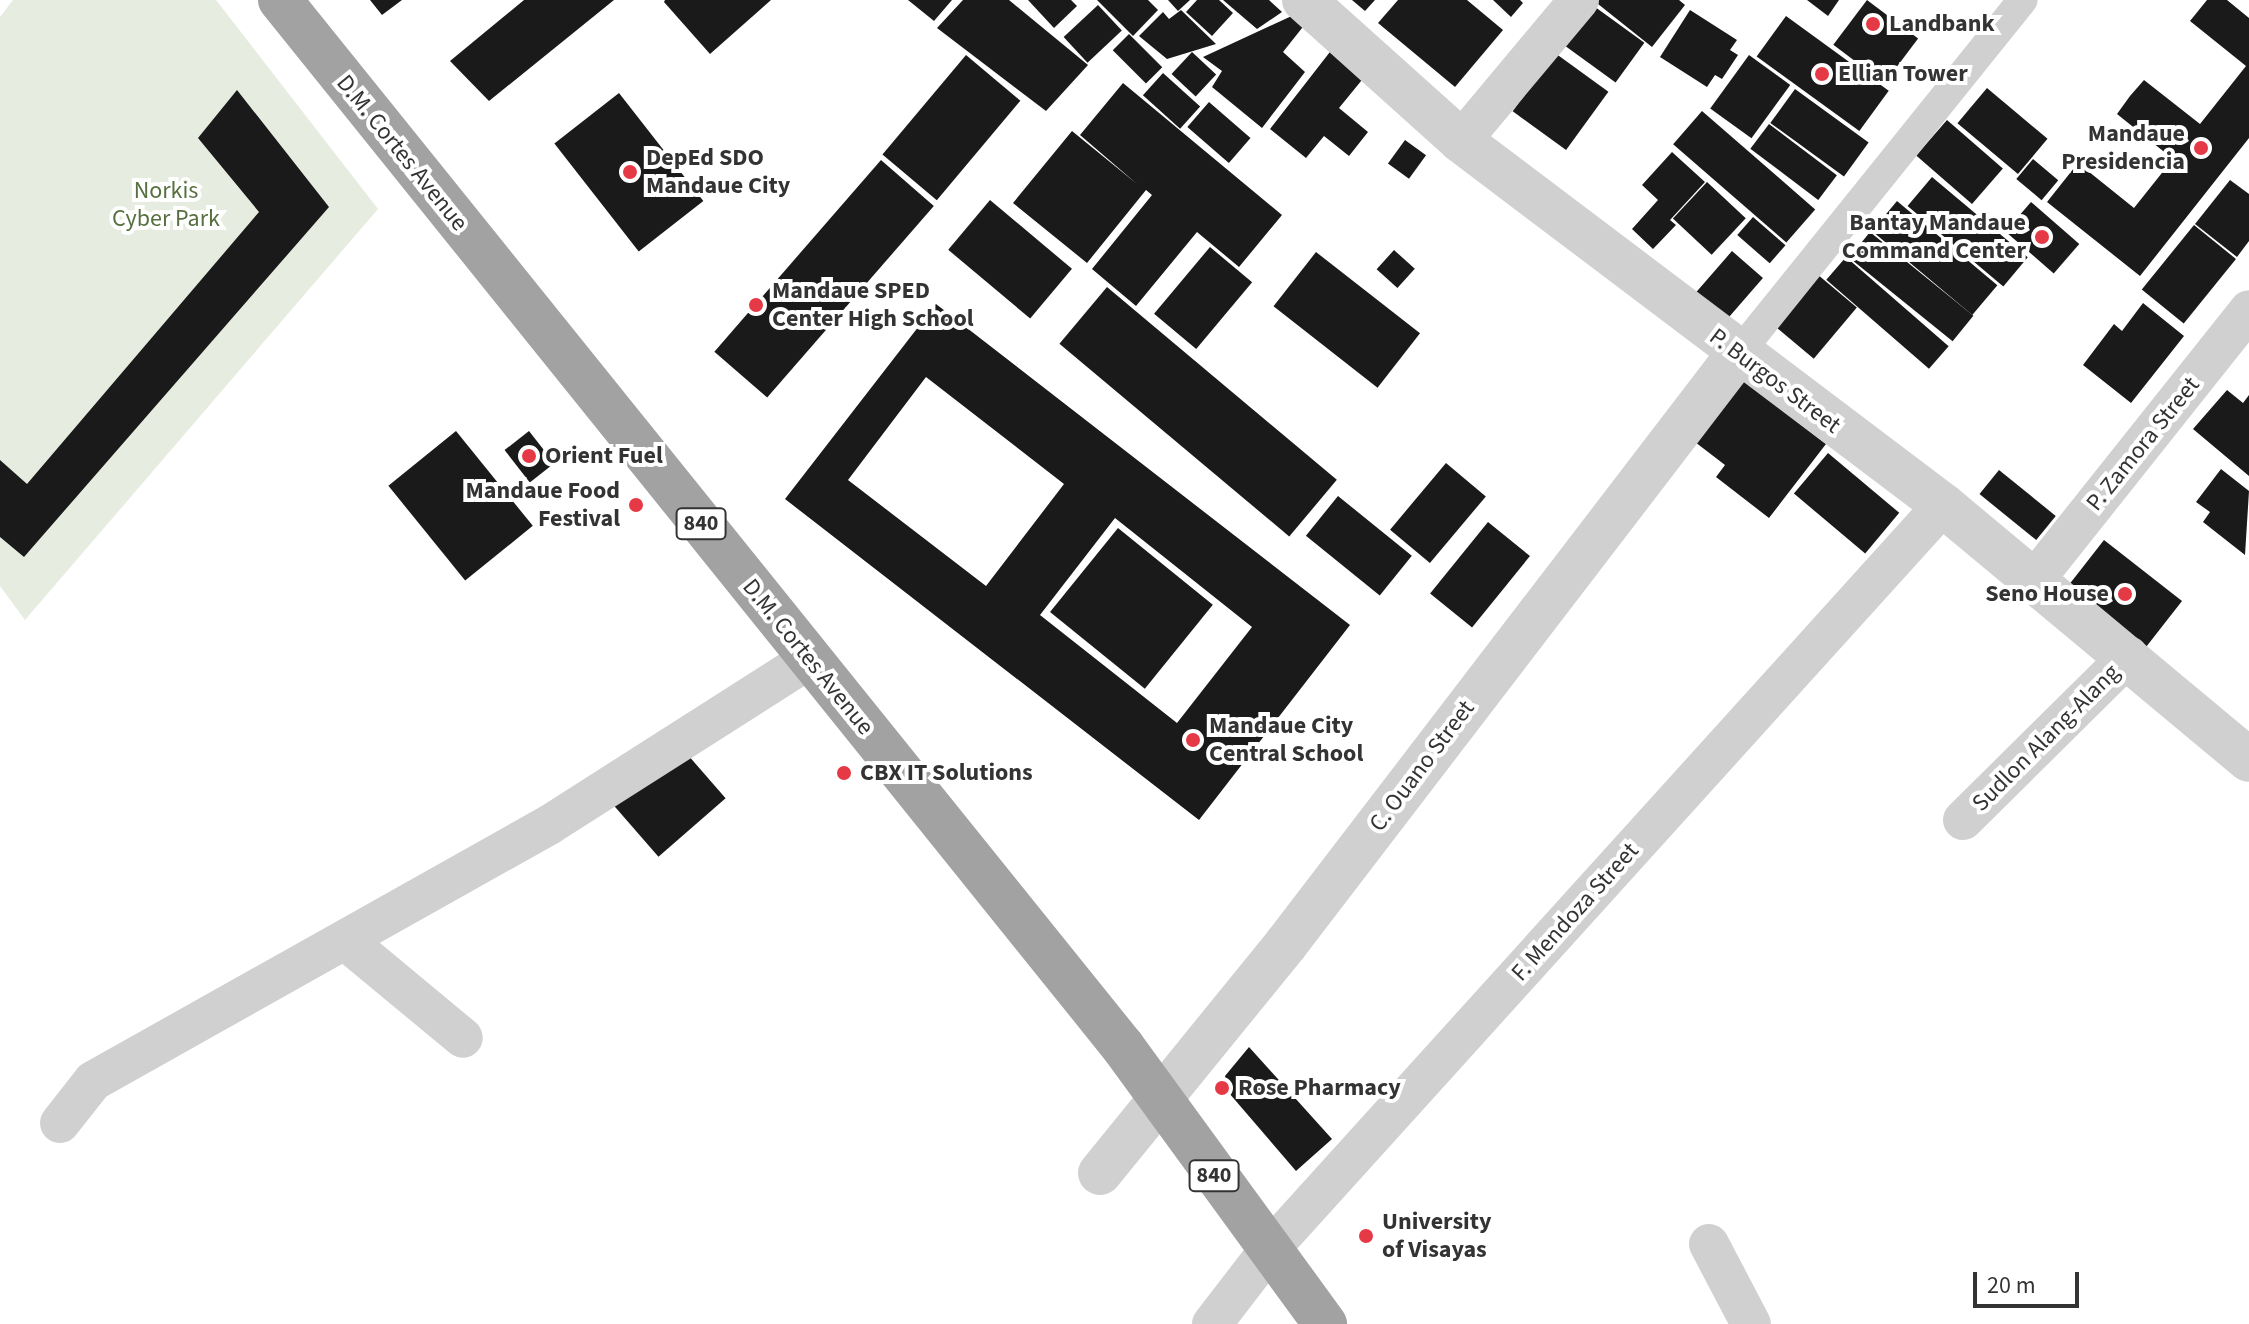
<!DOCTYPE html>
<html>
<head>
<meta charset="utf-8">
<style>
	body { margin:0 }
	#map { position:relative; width:2249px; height:1324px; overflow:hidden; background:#fff; font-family:"Source Sans 3",sans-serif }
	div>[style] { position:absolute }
	.green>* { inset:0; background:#e6ecdf }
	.building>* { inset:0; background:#1a1a1a; transform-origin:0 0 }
	.pedestrian>* { height:30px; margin:-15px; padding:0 15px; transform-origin:15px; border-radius:15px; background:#d0d0d0 }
	.minor>* { height:40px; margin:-20px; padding:0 20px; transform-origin:20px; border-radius:20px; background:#d0d0d0 }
	.tertiary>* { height:44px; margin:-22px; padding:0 22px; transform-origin:22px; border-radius:22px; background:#d0d0d0 }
	.trunk>* { height:44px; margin:-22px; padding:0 22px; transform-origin:22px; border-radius:22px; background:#a2a2a2 }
	.dots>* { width:22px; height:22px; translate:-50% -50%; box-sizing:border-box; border:4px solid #fff; border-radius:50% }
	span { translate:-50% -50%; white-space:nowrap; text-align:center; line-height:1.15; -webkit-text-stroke:8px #fff; paint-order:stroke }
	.shield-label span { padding:2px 6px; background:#fff; border:2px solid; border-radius:6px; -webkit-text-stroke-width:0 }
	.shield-label { font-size:22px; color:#333; font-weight:700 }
	.poi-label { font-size:24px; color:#333; font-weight:700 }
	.left { translate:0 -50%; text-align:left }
	.right { translate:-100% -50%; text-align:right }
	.street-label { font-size:24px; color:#333 }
	.park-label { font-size:24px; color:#56703f }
	.scale { position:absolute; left:1973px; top:1272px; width:106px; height:36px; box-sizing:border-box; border:4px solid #333; border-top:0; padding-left:10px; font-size:24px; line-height:28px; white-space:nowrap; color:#333; -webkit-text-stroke:6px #fff; paint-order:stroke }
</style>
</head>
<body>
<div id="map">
	<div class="green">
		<i style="clip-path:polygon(13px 0,216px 0,378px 209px,25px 620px,0 586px,0 17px)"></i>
	</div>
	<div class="building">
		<i style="clip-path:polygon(370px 0,402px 0,382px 15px)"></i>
		<i style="clip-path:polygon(524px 0,614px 0,489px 101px,450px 61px)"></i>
		<i style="clip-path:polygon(771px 0,710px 54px,664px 2px,665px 0)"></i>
		<i style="clip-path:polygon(908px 0,952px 0,934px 21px)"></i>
		<i style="clip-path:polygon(963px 0,1009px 0,1088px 65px,1046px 111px,937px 28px)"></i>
		<i style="clip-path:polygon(1028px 0,1071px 0,1077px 6px,1054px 28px)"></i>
		<i style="clip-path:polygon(1097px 0,1148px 0,1158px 10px,1133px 36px)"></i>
		<i style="clip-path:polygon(1168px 0,1190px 0,1178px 11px)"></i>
		<i style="clip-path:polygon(1197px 0,1219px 0,1233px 13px,1212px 36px,1186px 12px)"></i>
		<i style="clip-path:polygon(1223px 0,1269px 0,1282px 12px,1257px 29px)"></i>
		<i style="clip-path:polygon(1352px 0,1375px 0,1365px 11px)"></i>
		<i style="clip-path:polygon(1398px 0,1467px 0,1503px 30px,1455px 87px,1378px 23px)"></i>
		<i style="clip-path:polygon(1493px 0,1520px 0,1523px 3px,1511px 17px)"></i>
		<i style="clip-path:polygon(1593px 0,1679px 0,1685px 5px,1652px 47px)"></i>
		<i style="clip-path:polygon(1807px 0,1839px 0,1828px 16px)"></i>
		<i style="left:1867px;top:0;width:64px;height:56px;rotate:37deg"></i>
		<i style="clip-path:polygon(2207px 0,2227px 0,2249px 18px,2249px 138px,2140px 276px,2047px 202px,2078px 163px,2134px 208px,2173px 159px,2117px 114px,2130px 96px,2144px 80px,2200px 124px,2246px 66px,2190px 21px)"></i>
		<i style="left:1591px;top:4px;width:66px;height:49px;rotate:36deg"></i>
		<i style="left:1098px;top:5px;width:35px;height:47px;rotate:47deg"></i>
		<i style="clip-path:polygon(1181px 10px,1216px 44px,1167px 59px,1139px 36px,1163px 12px,1169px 19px)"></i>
		<i style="clip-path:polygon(1690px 10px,1737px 40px,1730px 50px,1738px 55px,1722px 79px,1715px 75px,1707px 87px,1660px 57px)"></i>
		<i style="clip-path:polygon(1296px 14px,1306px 23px,1283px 52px,1305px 72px,1262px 128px,1212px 87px,1222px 71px,1203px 57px)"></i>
		<i style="left:1786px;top:16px;width:127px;height:50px;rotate:36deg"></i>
		<i style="left:1129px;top:34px;width:47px;height:23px;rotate:45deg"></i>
		<i style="clip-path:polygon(1333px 48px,1366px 75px,1339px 108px,1368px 132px,1349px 156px,1324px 136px,1306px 158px,1270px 129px)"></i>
		<i style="left:1192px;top:52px;width:33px;height:30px;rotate:43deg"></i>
		<i style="left:1555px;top:53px;width:66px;height:72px;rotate:36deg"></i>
		<i style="left:966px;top:55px;width:71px;height:130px;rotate:40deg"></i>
		<i style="left:1749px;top:55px;width:51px;height:66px;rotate:36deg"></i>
		<i style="left:1163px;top:73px;width:50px;height:30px;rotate:42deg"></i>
		<i style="clip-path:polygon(1123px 83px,1282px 215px,1239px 267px,1197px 232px,1136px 306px,1092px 269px,1152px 195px,1146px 190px,1087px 263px,1013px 203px,1072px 131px,1137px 184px,1080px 135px)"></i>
		<i style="left:1987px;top:88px;width:79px;height:46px;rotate:40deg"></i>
		<i style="left:1795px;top:89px;width:91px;height:42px;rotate:36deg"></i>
		<i style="clip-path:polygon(237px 90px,329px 207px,24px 557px,0 537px,0 460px,27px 484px,259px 212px,198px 138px)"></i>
		<i style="left:619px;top:93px;width:137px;height:82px;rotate:52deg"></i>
		<i style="left:1209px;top:102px;width:55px;height:33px;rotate:41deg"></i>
		<i style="left:1702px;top:111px;width:150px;height:44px;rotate:41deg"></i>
		<i style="left:1947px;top:120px;width:74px;height:47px;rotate:41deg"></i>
		<i style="left:1769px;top:124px;width:85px;height:31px;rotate:37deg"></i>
		<i style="left:1405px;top:140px;width:26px;height:29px;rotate:36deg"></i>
		<i style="clip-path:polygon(1672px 152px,1705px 182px,1670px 220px,1676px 225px,1653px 249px,1632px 229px,1658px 200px,1642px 185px)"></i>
		<i style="left:2033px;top:159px;width:33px;height:26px;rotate:40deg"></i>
		<i style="left:881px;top:160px;width:70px;height:254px;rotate:41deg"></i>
		<i style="left:1932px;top:177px;width:125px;height:38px;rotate:40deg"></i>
		<i style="clip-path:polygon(2230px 180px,2249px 194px,2249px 241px,2237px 257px,2195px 224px)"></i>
		<i style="left:1707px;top:182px;width:53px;height:50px;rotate:43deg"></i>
		<i style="left:990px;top:200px;width:107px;height:65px;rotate:40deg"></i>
		<i style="left:1897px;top:201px;width:131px;height:39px;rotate:40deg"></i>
		<i style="left:2031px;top:202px;width:64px;height:39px;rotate:41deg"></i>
		<i style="left:1753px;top:217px;width:43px;height:24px;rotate:41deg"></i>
		<i style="left:2194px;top:225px;width:54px;height:83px;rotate:39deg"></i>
		<i style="left:1870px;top:232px;width:133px;height:33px;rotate:39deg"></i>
		<i style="left:1210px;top:247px;width:55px;height:87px;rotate:40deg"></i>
		<i style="left:1394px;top:250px;width:28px;height:26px;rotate:42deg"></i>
		<i style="left:1732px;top:251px;width:41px;height:55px;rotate:41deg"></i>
		<i style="left:1316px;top:252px;width:132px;height:69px;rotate:38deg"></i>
		<i style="left:1846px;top:257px;width:136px;height:30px;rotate:41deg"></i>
		<i style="left:1817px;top:274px;width:52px;height:67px;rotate:40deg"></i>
		<i style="left:1107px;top:287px;width:300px;height:74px;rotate:40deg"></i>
		<i style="clip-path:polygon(2143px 303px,2184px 336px,2131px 403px,2083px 365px,2114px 324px,2122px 331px)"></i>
		<i style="clip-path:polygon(evenodd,936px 304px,1350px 625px,1199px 820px,785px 499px,936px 304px,926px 377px,1064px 484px,986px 586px,848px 480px,926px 377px,936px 304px,1115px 518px,1252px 627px,1177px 723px,1040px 615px,1115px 518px)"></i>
		<i style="clip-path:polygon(1743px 380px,1826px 444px,1769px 518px,1716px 477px,1725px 465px,1695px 442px)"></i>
		<i style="clip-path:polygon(2227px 390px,2243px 403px,2249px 395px,2249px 476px,2193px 429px)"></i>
		<i style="left:456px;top:431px;width:122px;height:87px;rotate:51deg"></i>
		<i style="left:529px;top:431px;width:41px;height:31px;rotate:52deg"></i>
		<i style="left:1828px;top:453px;width:93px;height:53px;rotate:40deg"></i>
		<i style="left:1446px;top:463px;width:52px;height:87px;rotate:40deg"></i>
		<i style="clip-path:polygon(2221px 469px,2249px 491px,2245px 555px,2203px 522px,2210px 512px,2196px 502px)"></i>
		<i style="left:1999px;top:470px;width:73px;height:31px;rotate:39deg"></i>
		<i style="left:1338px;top:496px;width:95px;height:51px;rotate:39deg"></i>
		<i style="left:1488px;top:522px;width:54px;height:92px;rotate:39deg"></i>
		<i style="left:1118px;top:528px;width:122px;height:108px;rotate:39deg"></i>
		<i style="left:2104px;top:540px;width:99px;height:60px;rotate:38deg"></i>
		<i style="left:681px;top:747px;width:68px;height:89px;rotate:49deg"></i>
		<i style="clip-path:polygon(1249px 1047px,1332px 1139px,1296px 1171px,1229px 1093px,1225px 1076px)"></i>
	</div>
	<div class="pedestrian">
		<i style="left:1738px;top:354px;width:454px;rotate:-51.2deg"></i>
	</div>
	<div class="minor">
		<i style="left:1461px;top:141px;width:184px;rotate:-50.1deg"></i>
		<i style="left:2036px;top:578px;width:342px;rotate:-51.5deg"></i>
		<i style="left:1963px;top:820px;width:233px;rotate:-44.7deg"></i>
		<i style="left:345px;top:940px;width:153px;rotate:39.7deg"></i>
		<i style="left:60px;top:1123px;width:53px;rotate:-51.8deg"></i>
		<i style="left:93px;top:1081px;width:523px;rotate:-29.31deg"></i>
		<i style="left:549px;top:825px;width:309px;rotate:-32.5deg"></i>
		<i style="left:1709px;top:1244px;width:90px;rotate:62.3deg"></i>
		<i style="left:1212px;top:1324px;width:93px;rotate:-52.4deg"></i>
		<i style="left:1269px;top:1250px;width:1005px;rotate:-47.86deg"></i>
	</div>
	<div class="tertiary">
		<i style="left:1304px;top:0;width:211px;rotate:41.9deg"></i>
		<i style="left:1461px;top:141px;width:604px;rotate:37.06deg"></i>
		<i style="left:1943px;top:505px;width:398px;rotate:39.8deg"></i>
		<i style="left:1100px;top:1173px;width:295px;rotate:-50.9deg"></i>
		<i style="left:1286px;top:944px;width:743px;rotate:-52.54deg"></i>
	</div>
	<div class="trunk">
		<i style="left:280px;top:0;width:1344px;rotate:51.16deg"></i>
		<i style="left:1123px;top:1047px;width:343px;rotate:53.9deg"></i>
	</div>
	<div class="dots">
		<i style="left:1873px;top:24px;background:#e63946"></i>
		<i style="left:1822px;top:74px;background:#e63946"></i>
		<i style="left:2201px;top:148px;background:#e63946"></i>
		<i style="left:630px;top:172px;background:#e63946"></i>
		<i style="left:2042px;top:237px;background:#e63946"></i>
		<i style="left:756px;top:305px;background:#e63946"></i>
		<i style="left:529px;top:456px;background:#e63946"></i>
		<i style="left:636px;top:505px;background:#e63946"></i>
		<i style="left:2125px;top:594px;background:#e63946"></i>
		<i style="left:1193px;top:740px;background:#e63946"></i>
		<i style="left:844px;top:773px;background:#e63946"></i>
		<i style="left:1222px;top:1088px;background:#e63946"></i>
		<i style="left:1366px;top:1236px;background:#e63946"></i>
	</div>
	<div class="shield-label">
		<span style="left:701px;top:524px">840</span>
		<span style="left:1214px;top:1176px">840</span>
	</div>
	<div class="poi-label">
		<span class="left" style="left:1889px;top:24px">Landbank</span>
		<span class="left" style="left:1838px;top:74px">Ellian Tower</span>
		<span class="right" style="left:2185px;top:148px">Mandaue<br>Presidencia</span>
		<span class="left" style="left:646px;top:172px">DepEd SDO<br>Mandaue City</span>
		<span class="right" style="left:2026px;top:237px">Bantay Mandaue<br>Command Center</span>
		<span class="left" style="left:772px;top:305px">Mandaue SPED<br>Center High School</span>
		<span class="left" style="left:545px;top:456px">Orient Fuel</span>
		<span class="right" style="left:620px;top:505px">Mandaue Food<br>Festival</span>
		<span class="right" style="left:2109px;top:594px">Seno House</span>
		<span class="left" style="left:1209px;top:740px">Mandaue City<br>Central School</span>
		<span class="left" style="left:860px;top:773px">CBX IT Solutions</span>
		<span class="left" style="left:1238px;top:1088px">Rose Pharmacy</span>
		<span class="left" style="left:1382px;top:1236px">University<br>of Visayas</span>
	</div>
	<div class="street-label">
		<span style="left:402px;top:153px;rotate:51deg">D.M. Cortes Avenue</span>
		<span style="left:1775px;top:381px;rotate:37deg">P. Burgos Street</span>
		<span style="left:2143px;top:444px;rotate:-51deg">P. Zamora Street</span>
		<span style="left:808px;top:657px;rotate:51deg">D.M. Cortes Avenue</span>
		<span style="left:2046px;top:738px;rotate:-45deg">Sudlon Alang-Alang</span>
		<span style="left:1422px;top:766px;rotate:-53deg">C. Ouano Street</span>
		<span style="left:1575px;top:912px;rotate:-48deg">F. Mendoza Street</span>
	</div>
	<div class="park-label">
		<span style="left:166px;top:205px">Norkis<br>Cyber Park</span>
	</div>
	<div class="scale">20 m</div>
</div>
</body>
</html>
